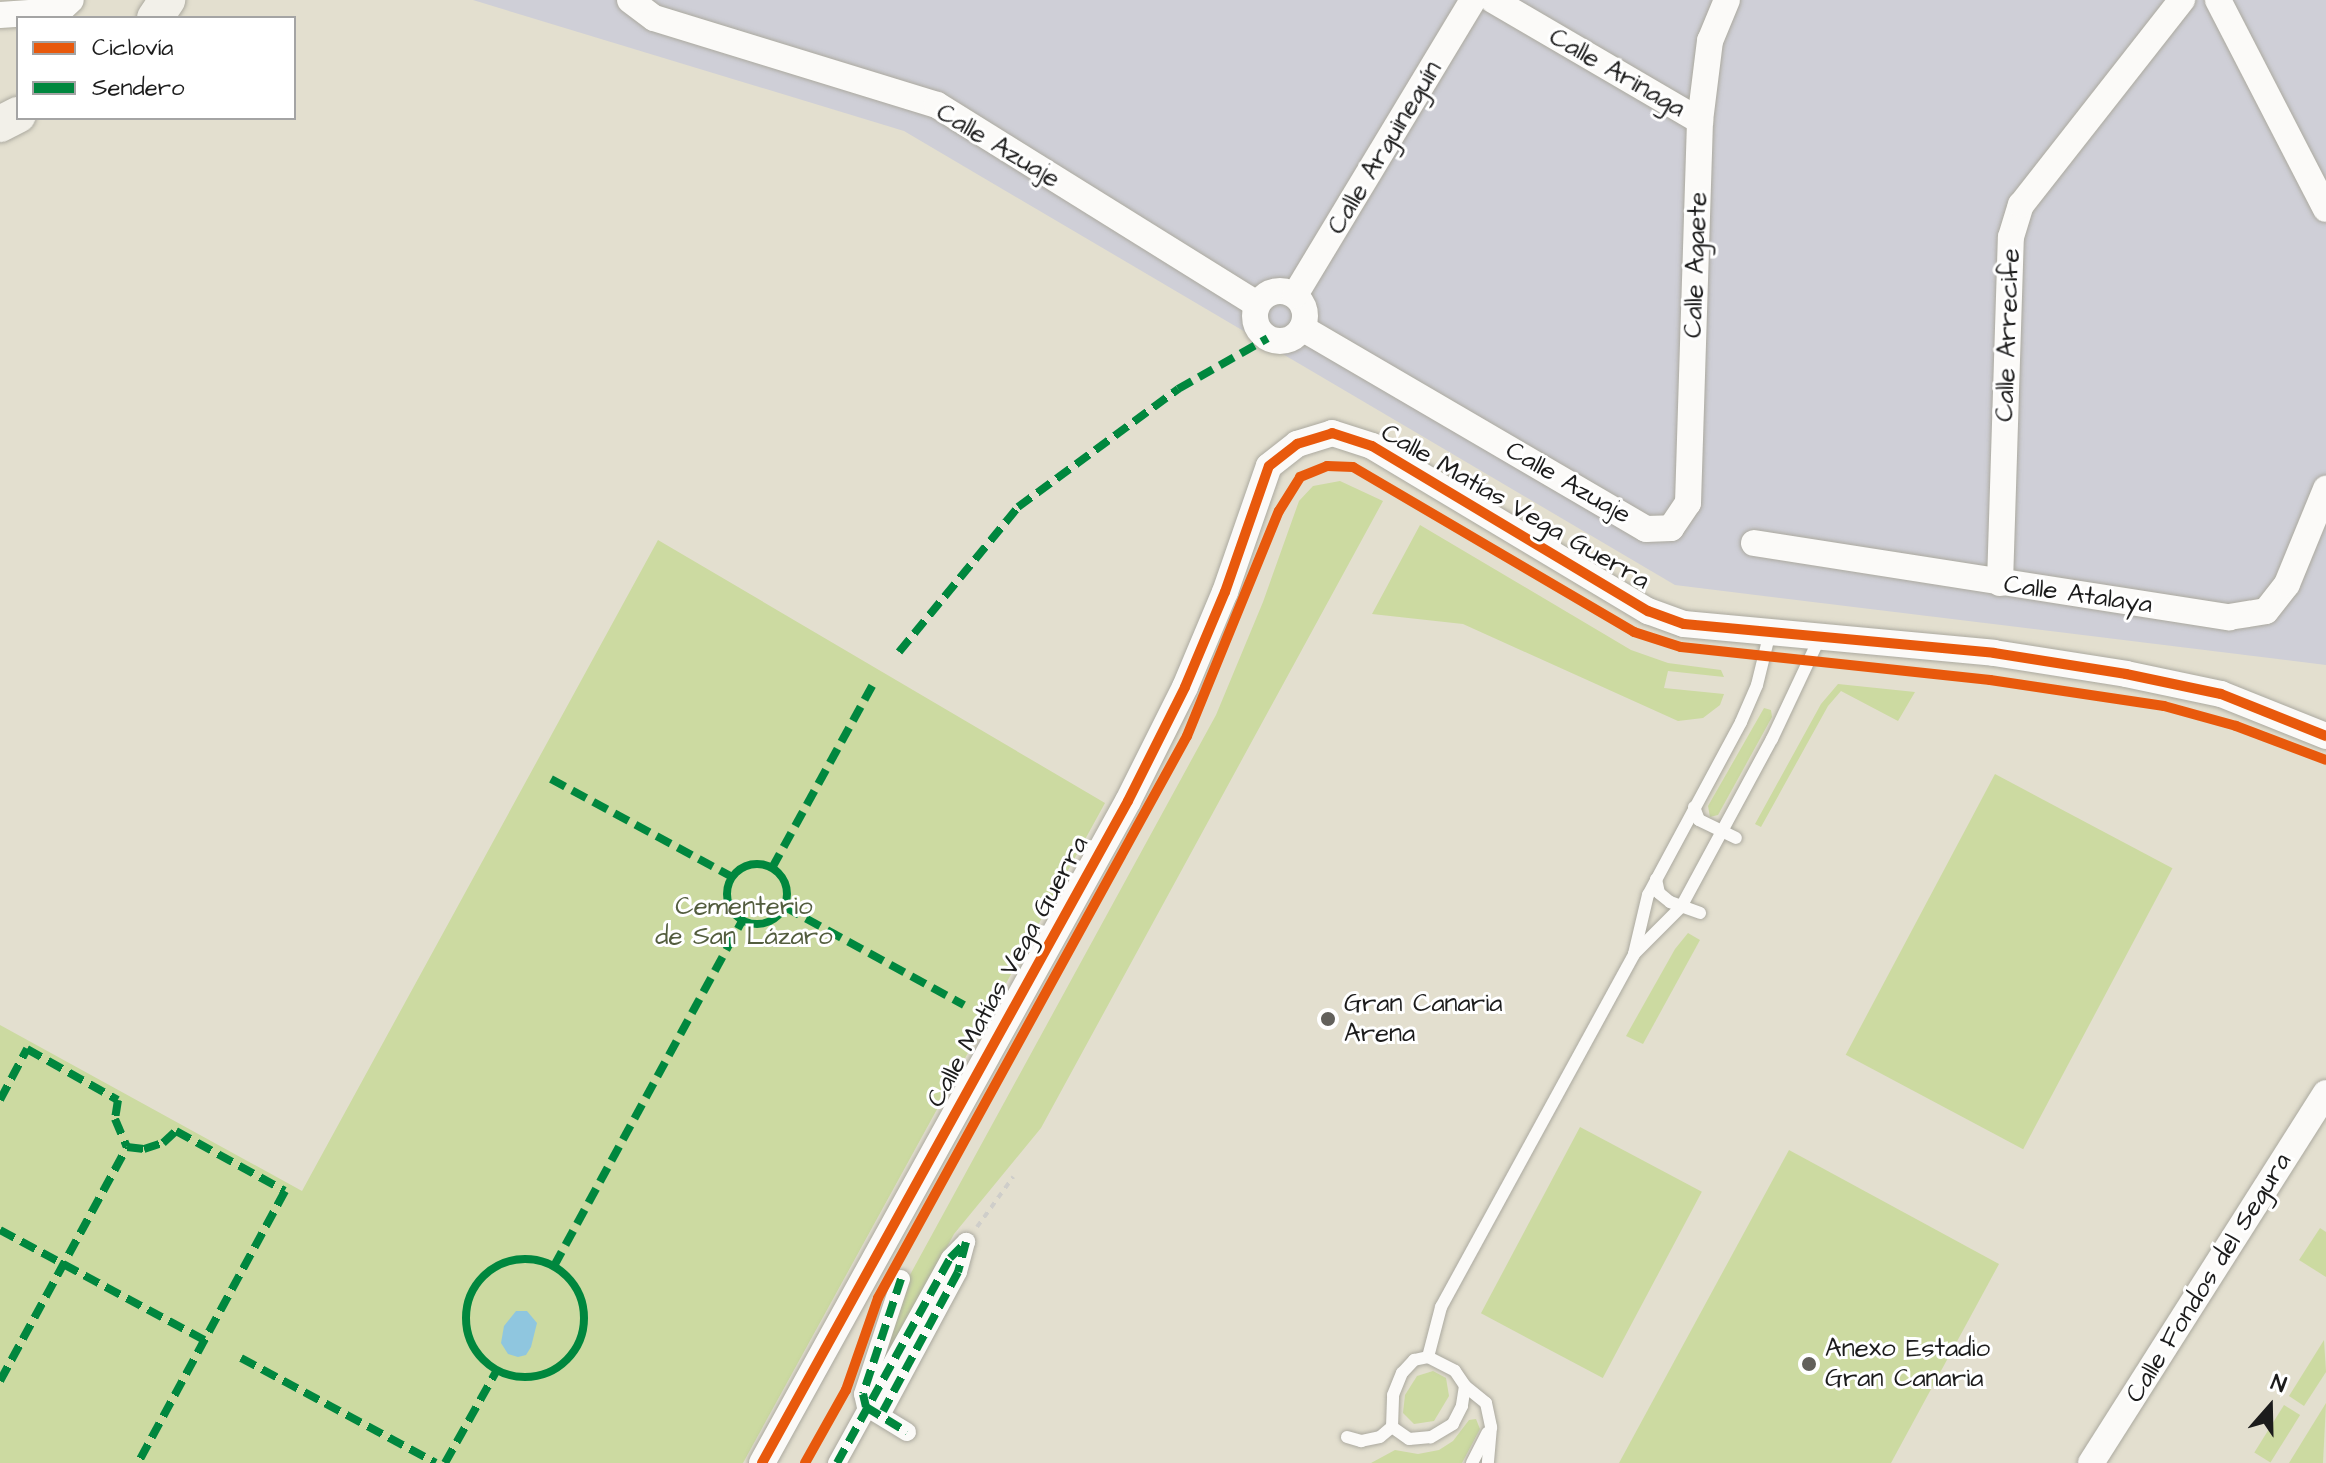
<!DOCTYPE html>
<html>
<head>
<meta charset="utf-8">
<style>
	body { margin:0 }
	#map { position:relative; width:2326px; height:1463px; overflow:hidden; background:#e3dfcf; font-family:"Architects Daughter",sans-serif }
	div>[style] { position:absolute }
	.industrial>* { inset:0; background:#cfcfd7 }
	.green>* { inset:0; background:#ccdaa1; transform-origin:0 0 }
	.water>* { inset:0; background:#8fc6df }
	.path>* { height:4px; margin-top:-2px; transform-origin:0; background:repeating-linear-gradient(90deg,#cfceca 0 6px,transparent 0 12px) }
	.roads { filter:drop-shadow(0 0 2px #aba99f) drop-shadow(0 0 2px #aba99f) }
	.service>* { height:12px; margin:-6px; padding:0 6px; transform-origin:6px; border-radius:6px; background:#fbfaf8 }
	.pedestrian>* { height:18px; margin:-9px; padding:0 9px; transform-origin:9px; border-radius:9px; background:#fbfaf8 }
	.minor>* { height:26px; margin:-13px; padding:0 13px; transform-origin:13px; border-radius:13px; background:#fbfaf8 }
	.minor>.ring { margin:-13px; padding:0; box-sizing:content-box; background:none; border:26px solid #fbfaf8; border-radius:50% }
	.secondary>* { height:36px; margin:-18px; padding:0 18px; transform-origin:18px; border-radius:18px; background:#f2f0e9 }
	.quiet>* { height:8px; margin-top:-4px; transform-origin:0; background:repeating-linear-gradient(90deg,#00873e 0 16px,transparent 0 24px) }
	.quiet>.ring { margin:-4px; padding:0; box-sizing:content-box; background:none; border:8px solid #00873e; border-radius:50% }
	.cycleway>* { height:10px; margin:-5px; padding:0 5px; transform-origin:5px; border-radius:5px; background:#e8590c }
	.dots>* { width:22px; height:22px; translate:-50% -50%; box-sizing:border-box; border:4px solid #fff; border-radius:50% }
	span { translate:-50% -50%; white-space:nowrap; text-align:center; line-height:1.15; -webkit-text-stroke:6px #fff; paint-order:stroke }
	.street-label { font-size:26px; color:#1c1c1c }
	.park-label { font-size:26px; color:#535d3e }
	.poi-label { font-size:26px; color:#1c1c1c }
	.left { translate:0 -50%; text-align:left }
	.legend { position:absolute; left:16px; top:16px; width:280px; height:104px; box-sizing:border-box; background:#fff; border:2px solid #a4a4a4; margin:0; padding:10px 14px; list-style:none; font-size:24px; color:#1c1c1c }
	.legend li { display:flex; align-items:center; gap:16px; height:40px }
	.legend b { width:40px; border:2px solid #a4a4a4 }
	.north { position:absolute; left:2230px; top:1367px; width:80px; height:80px; -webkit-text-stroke:6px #fff; paint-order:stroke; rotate:20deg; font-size:22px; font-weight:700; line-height:32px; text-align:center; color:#1c1c1c }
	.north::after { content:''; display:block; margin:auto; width:28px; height:36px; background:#1c1c1c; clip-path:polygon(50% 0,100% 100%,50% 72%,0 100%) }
</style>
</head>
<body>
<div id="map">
	<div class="industrial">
		<i style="clip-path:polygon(473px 0,2326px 0,2326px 665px,1675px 585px,904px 131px)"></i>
	</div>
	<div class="green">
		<i style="clip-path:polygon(1340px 481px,1383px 501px,1041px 1128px,954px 1234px,885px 1364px,880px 1363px,905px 1284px,1216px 715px,1263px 602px,1299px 501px,1313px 486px)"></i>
		<i style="clip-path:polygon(1420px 525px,1631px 650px,1668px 663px,1721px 670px,1724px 677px,1668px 671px,1664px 688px,1724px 694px,1720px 705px,1703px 718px,1678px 721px,1463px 624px,1372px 614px)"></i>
		<i style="clip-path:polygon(658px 540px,1105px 803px,743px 1463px,0 1463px,0 1025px,302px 1191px)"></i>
		<i style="clip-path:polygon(1838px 684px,1915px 692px,1898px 721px,1841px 691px,1828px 706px,1761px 827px,1755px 824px,1821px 704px)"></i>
		<i style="clip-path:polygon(1764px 708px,1771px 710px,1772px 717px,1718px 815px,1710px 817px,1708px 806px)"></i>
		<i style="left:1995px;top:774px;width:201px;height:318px;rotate:28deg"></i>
		<i style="clip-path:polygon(1688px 933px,1700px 940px,1643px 1044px,1626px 1036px,1675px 949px)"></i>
		<i style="left:1580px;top:1127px;width:138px;height:211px;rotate:28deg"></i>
		<i style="clip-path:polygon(1789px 1150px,1999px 1264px,1891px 1463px,1619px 1463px)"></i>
		<i style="clip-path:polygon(2320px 1228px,2326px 1232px,2326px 1277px,2299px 1260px)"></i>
		<i style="clip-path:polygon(2324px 1340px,2326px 1372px,2304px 1406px,2289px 1396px)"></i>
		<i style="clip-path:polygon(1433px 1371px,1446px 1378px,1449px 1396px,1434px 1421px,1414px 1424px,1403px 1413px,1405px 1395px,1417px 1376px)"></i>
		<i style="clip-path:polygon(2326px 1403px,2323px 1463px,2289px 1463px)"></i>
		<i style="left:2284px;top:1405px;width:19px;height:56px;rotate:32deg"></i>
		<i style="clip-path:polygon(1476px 1419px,1480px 1429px,1462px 1463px,1371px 1463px,1395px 1450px,1418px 1454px,1439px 1450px,1453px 1441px,1469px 1420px)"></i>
	</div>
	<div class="water">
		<i style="clip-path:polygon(516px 1311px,527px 1311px,537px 1323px,531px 1347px,526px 1355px,518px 1357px,508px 1354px,501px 1343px,504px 1326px)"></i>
	</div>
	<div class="path">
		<i style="left:977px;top:1227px;width:62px;rotate:-54.2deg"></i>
	</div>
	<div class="roads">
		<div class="service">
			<i style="left:1694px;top:807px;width:14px;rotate:69deg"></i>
			<i style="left:1699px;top:820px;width:41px;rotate:25.9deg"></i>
			<i style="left:1656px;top:879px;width:14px;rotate:78deg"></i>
			<i style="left:1659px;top:893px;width:14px;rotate:39deg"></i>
			<i style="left:1670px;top:902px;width:32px;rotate:20deg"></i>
			<i style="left:1634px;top:954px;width:66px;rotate:-45deg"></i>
			<i style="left:1681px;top:907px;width:191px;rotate:-61.6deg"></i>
			<i style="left:1772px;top:739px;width:113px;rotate:-64.8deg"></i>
			<i style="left:1428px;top:1357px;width:52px;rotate:-75.4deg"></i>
			<i style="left:1441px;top:1307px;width:402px;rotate:-61.3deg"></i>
			<i style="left:1634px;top:954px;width:61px;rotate:-76.7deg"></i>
			<i style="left:1648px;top:895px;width:196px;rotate:-61.7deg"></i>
			<i style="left:1741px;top:722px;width:40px;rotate:-66.6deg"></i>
			<i style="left:1757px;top:685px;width:55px;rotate:-76.2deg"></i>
			<i style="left:1428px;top:1357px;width:30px;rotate:27deg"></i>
			<i style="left:1455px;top:1371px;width:18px;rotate:56deg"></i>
			<i style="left:1465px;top:1386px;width:20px;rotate:99deg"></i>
			<i style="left:1462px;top:1406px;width:20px;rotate:117deg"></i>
			<i style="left:1453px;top:1424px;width:26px;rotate:149deg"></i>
			<i style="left:1431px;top:1437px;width:22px;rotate:175deg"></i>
			<i style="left:1409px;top:1439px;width:21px;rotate:-145deg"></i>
			<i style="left:1392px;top:1427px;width:32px;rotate:-88deg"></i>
			<i style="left:1393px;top:1395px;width:24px;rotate:-68deg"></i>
			<i style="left:1402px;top:1373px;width:18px;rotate:-47deg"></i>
			<i style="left:1414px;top:1360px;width:14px;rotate:-12deg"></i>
			<i style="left:1465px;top:1386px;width:27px;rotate:39deg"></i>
			<i style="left:1486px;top:1403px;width:25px;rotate:78deg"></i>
			<i style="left:1491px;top:1427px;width:36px;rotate:95deg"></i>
			<i style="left:1347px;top:1437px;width:15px;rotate:16deg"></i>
			<i style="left:1361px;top:1441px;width:19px;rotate:-12deg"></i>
			<i style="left:1380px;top:1437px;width:16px;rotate:-40deg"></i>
			<i style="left:1472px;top:1463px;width:34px;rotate:-63deg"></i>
		</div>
		<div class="pedestrian">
			<i style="left:901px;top:1279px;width:121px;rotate:108.3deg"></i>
			<i style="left:863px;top:1394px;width:13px;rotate:77deg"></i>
			<i style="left:866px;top:1407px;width:48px;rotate:31.4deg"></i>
			<i style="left:837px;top:1463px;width:234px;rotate:-61.1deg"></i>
			<i style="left:950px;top:1258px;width:23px;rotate:-45deg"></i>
			<i style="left:966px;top:1242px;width:31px;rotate:105deg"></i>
			<i style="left:958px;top:1272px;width:158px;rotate:118.3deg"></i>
		</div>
		<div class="minor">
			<i style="left:630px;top:0;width:30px;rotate:37deg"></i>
			<i style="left:654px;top:18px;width:296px;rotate:17.1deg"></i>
			<i style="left:937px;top:105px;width:377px;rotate:31.9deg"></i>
			<i style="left:1493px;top:0;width:240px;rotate:30.3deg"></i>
			<i style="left:2218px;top:0;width:235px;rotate:62.7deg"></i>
			<i style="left:0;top:15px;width:59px;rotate:-3.9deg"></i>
			<i style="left:59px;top:11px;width:16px;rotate:-43deg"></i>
			<i class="ring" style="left:1255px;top:291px;width:24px;height:24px"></i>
			<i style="left:1295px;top:295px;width:345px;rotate:-58.9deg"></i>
			<i style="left:1302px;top:328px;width:398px;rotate:30.3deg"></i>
			<i style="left:1646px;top:529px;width:25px;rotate:-2deg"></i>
			<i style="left:1671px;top:528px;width:30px;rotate:-56deg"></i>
			<i style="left:1688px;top:503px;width:382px;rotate:-88.2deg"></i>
			<i style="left:1700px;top:121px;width:81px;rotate:-82.9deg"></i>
			<i style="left:1710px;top:41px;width:44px;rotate:-67.5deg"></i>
			<i style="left:1754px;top:543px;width:481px;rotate:8.9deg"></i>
			<i style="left:2229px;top:617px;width:37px;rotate:-9deg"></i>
			<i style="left:2266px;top:611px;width:34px;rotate:-52deg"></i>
			<i style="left:2287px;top:584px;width:103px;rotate:-67.7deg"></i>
			<i style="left:2000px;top:583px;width:346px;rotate:-88.2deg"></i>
			<i style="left:2011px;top:237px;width:34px;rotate:-73deg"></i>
			<i style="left:2021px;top:205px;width:261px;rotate:-51.9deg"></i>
			<i style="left:762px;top:1463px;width:756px;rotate:-61.06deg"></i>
			<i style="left:1128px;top:801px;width:127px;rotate:-63.4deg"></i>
			<i style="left:1185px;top:687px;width:103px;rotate:-67.2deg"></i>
			<i style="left:1225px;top:592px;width:133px;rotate:-70.8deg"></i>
			<i style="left:1269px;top:466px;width:36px;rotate:-38deg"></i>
			<i style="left:1297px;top:444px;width:37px;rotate:-17deg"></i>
			<i style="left:1332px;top:433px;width:42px;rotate:18deg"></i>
			<i style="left:1372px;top:446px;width:322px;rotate:30.9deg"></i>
			<i style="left:1648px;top:611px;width:38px;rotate:20deg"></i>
			<i style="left:1684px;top:624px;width:311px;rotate:5.3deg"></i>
			<i style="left:1994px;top:653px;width:134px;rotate:9deg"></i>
			<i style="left:2126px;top:674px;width:97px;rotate:11.9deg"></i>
			<i style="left:2221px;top:694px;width:113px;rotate:21.8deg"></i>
			<i style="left:2091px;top:1463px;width:438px;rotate:-57.6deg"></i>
		</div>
		<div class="secondary">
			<i style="left:155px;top:18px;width:22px;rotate:-56deg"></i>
			<i style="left:0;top:124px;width:20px;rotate:-27deg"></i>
		</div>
	</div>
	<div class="quiet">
		<i style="left:899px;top:652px;width:188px;rotate:-50.6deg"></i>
		<i style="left:1018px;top:507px;width:199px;rotate:-36.4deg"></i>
		<i style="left:1178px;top:389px;width:103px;rotate:-29.5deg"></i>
		<i style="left:551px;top:779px;width:206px;rotate:28.4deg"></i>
		<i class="ring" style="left:727px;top:864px;width:52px;height:52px"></i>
		<i style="left:772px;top:868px;width:208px;rotate:-61.2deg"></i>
		<i style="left:785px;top:907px;width:204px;rotate:28.7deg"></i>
		<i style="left:0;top:1100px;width:58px;rotate:-62.1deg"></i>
		<i style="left:27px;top:1049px;width:104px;rotate:29.3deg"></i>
		<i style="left:118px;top:1100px;width:19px;rotate:99deg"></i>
		<i style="left:115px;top:1119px;width:30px;rotate:67deg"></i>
		<i style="left:127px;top:1147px;width:17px;rotate:7deg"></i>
		<i style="left:144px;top:1149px;width:20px;rotate:-18deg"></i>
		<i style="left:163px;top:1143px;width:18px;rotate:-43deg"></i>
		<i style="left:176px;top:1131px;width:124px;rotate:28.8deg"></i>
		<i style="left:285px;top:1191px;width:309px;rotate:118.4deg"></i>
		<i style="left:0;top:1230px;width:232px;rotate:28.3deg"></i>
		<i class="ring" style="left:466px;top:1259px;width:110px;height:110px"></i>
		<i style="left:554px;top:1266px;width:393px;rotate:-61.4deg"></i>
		<i style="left:901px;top:1279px;width:121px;rotate:108.3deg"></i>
		<i style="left:863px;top:1394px;width:13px;rotate:77deg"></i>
		<i style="left:866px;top:1407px;width:48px;rotate:31.4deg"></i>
		<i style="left:241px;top:1358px;width:221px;rotate:28.3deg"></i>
		<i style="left:0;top:1381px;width:266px;rotate:-61.5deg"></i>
		<i style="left:445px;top:1463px;width:107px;rotate:-60.8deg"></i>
		<i style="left:837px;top:1463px;width:234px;rotate:-61.1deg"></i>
		<i style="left:950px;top:1258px;width:23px;rotate:-45deg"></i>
		<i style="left:966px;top:1242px;width:31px;rotate:105deg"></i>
		<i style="left:958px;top:1272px;width:158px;rotate:118.3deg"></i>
	</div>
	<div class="cycleway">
		<i style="left:762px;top:1463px;width:756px;rotate:-61.06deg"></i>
		<i style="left:1128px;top:801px;width:127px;rotate:-63.4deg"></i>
		<i style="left:1185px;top:687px;width:103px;rotate:-67.2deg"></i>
		<i style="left:1225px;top:592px;width:133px;rotate:-70.8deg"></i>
		<i style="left:1269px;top:466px;width:36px;rotate:-38deg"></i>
		<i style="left:1297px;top:444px;width:37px;rotate:-17deg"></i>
		<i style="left:1332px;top:433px;width:42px;rotate:18deg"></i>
		<i style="left:1372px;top:446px;width:322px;rotate:30.9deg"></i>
		<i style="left:1648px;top:611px;width:38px;rotate:20deg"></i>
		<i style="left:1684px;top:624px;width:311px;rotate:5.3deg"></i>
		<i style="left:1994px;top:653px;width:134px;rotate:9deg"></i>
		<i style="left:2126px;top:674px;width:97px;rotate:11.9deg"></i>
		<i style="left:2221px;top:694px;width:113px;rotate:21.8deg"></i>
		<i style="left:805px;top:1463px;width:84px;rotate:-60.7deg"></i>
		<i style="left:846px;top:1390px;width:97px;rotate:-70.8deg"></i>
		<i style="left:878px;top:1298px;width:641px;rotate:-61.2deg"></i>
		<i style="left:1187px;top:736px;width:243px;rotate:-67.8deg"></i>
		<i style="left:1279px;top:511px;width:40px;rotate:-58deg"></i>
		<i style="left:1300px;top:477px;width:29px;rotate:-22deg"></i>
		<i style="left:1327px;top:466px;width:26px;rotate:2deg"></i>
		<i style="left:1353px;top:467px;width:326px;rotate:30.4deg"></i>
		<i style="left:1634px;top:632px;width:49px;rotate:17.7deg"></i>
		<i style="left:1681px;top:647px;width:311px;rotate:6.1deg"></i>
		<i style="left:1990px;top:680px;width:176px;rotate:8.5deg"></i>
		<i style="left:2164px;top:706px;width:75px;rotate:15.5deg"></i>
		<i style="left:2236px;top:726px;width:96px;rotate:20.7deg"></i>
	</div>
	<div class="dots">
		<i style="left:1328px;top:1019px;background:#62605b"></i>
		<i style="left:1809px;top:1364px;background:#62605b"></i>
	</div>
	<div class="street-label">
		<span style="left:1617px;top:73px;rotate:30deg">Calle Arinaga</span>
		<span style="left:998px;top:146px;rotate:31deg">Calle Azuaje</span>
		<span style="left:1385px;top:148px;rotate:-59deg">Calle Arguineguín</span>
		<span style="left:1696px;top:265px;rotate:-88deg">Calle Agaete</span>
		<span style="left:2008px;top:335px;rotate:-88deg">Calle Arrecife</span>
		<span style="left:1568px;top:483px;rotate:30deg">Calle Azuaje</span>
		<span style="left:1515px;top:507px;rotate:30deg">Calle Matías Vega Guerra</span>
		<span style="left:2078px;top:595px;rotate:8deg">Calle Atalaya</span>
		<span style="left:1008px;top:972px;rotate:-61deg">Calle Matías Vega Guerra</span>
		<span style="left:2209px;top:1278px;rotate:-58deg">Calle Fondos del Segura</span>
	</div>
	<div class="park-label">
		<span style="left:744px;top:922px">Cementerio<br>de San Lázaro</span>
	</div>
	<div class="poi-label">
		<span class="left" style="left:1344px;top:1019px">Gran Canaria<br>Arena</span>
		<span class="left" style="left:1825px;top:1364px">Anexo Estadio<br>Gran Canaria</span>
	</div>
	<ul class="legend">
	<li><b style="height:10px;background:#e8590c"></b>Ciclovía</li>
	<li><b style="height:10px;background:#00873e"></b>Sendero</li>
	</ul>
	<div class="north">N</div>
</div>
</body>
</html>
